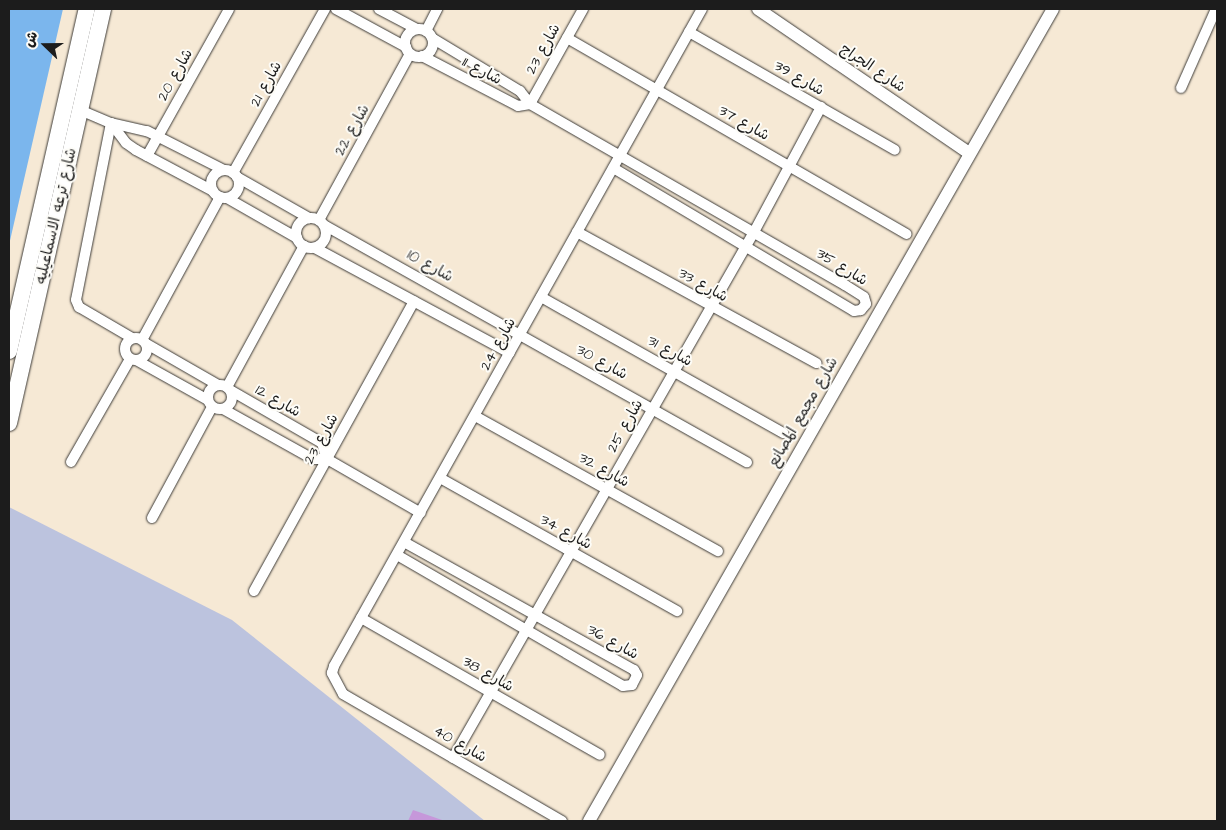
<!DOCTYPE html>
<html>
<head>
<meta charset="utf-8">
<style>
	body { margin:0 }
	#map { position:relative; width:1226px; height:830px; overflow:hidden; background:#f6e9d5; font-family:"Architects Daughter","Playpen Sans Arabic",sans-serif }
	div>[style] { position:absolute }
	.industrial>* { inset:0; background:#bcc3de }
	.water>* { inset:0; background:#7bb6ed }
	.building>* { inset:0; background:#c697da }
	.roads { filter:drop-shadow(0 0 1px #3d3b38) drop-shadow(0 0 1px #3d3b38) }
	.minor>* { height:10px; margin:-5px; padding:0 5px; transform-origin:5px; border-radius:5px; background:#fff }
	.minor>.ring { margin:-5px; padding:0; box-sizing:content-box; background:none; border:10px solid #fff; border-radius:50% }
	.tertiary>* { height:12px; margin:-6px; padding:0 6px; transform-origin:6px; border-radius:6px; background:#fff }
	.primary>* { height:16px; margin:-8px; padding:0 8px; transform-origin:8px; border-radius:8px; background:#fff }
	span { translate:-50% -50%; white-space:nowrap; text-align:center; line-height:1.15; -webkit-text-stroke:4px #fdfcf7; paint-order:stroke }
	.street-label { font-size:15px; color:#1c1c1c }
	.frame { position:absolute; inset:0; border:10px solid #1c1c1c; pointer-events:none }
	.north { position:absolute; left:20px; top:20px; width:50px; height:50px; -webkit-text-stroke:4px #fdfcf7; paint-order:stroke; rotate:292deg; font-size:14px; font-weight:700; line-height:20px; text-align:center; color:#1c1c1c }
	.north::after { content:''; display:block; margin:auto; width:18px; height:22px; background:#1c1c1c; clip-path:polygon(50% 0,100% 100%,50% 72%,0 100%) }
</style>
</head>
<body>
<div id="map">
	<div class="industrial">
		<i style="clip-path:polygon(9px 507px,232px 620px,485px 821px,9px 821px)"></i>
	</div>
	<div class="water">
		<i style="clip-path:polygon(9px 9px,63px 9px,9px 245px)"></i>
	</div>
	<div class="building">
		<i style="clip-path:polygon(413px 810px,445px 821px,408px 821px)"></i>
	</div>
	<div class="roads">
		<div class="minor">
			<i style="left:336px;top:9px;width:80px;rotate:28.5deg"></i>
			<i style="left:379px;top:9px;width:43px;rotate:27.8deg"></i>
			<i class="ring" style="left:405px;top:29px;width:18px;height:18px"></i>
			<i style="left:426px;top:31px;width:25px;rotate:-63deg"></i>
			<i style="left:689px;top:32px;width:237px;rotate:29.8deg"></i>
			<i style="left:432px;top:38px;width:103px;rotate:31.1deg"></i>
			<i style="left:520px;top:91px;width:16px;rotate:52deg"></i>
			<i style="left:530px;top:104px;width:363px;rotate:29.9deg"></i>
			<i style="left:845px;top:285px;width:22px;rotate:32deg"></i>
			<i style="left:864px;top:297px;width:7px;rotate:74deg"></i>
			<i style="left:866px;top:304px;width:8px;rotate:130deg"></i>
			<i style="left:861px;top:310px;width:7px;rotate:172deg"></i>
			<i style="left:854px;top:311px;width:280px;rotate:-149.3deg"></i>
			<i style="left:567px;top:38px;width:392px;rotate:30deg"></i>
			<i style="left:422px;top:56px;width:108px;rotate:27.5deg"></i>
			<i style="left:518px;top:106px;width:12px;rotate:-9deg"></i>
			<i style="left:1181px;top:88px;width:86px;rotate:-66.1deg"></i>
			<i style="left:530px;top:104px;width:109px;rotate:-60.8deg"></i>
			<i style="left:80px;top:110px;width:34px;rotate:23deg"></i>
			<i style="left:111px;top:123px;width:37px;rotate:13deg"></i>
			<i style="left:147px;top:131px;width:86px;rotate:26.9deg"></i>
			<i style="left:111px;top:123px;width:180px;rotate:101.2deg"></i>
			<i style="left:76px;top:300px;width:8px;rotate:67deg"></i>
			<i style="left:79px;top:307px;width:61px;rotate:30.3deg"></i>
			<i style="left:111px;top:123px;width:25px;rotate:53deg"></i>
			<i style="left:126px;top:143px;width:12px;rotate:35deg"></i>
			<i style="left:136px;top:150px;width:87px;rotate:28deg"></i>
			<i style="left:147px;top:156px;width:168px;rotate:-60.8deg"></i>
			<i class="ring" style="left:211px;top:170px;width:18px;height:18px"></i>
			<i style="left:233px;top:173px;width:188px;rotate:-60.7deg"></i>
			<i style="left:237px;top:177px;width:83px;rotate:29.7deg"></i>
			<i style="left:227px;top:198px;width:81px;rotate:29.7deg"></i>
			<i class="ring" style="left:296px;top:218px;width:20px;height:20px"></i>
			<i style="left:319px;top:220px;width:189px;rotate:-61.3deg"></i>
			<i style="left:324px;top:225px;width:485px;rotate:29.3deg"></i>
			<i style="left:577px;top:232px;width:273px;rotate:28.7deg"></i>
			<i style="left:315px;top:248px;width:221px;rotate:28.3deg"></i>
			<i style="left:541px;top:297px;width:278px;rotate:29.3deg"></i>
			<i class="ring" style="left:125px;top:338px;width:12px;height:12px"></i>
			<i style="left:142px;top:340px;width:163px;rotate:-61.4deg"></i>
			<i style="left:145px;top:343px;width:84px;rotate:29.9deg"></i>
			<i style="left:136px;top:360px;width:82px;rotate:29.1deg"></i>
			<i class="ring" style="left:208px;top:385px;width:14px;height:14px"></i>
			<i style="left:227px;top:387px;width:161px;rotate:-61.4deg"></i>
			<i style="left:230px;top:390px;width:106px;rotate:29.9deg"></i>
			<i style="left:322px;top:443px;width:17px;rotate:73deg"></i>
			<i style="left:223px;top:409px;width:103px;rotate:29.1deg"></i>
			<i style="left:313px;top:459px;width:14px"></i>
			<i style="left:327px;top:459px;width:108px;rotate:29.9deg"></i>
			<i style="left:475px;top:416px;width:278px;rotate:29.1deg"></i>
			<i style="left:71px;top:462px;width:119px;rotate:-60.2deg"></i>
			<i style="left:440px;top:478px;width:272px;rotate:29.3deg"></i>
			<i style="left:152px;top:518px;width:126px;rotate:-61.6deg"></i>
			<i style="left:397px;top:555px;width:261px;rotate:30.1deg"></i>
			<i style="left:623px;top:686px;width:9px;rotate:-6deg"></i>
			<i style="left:632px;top:685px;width:11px;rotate:-63deg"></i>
			<i style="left:637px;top:675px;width:6px;rotate:-121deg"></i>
			<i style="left:634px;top:670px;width:263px;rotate:-150.9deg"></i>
			<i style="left:254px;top:591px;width:331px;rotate:-61.1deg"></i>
			<i style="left:361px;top:618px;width:275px;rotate:29.8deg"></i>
			<i style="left:453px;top:758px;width:606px;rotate:-60.22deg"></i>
			<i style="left:754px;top:232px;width:142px;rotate:-61.8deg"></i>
			<i style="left:562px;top:821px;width:253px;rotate:-149.9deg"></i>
			<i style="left:343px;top:694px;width:24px;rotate:-118deg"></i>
			<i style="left:332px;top:673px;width:7px;rotate:-74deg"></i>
			<i style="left:334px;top:666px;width:753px;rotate:-60.75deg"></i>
		</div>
		<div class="tertiary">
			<i style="left:758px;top:9px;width:255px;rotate:34.3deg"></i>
			<i style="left:589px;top:821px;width:935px;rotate:-60.26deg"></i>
		</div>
		<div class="primary">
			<i style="left:9px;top:351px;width:351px;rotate:-77.2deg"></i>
			<i style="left:9px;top:423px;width:425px;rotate:-77.2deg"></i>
		</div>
	</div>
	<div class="street-label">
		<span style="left:543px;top:49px;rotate:-61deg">شارع 23</span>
		<span style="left:873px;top:68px;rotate:34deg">شارع الجراج</span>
		<span style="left:482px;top:71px;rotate:28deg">شارع 11</span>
		<span style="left:175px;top:75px;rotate:-61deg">شارع 20</span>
		<span style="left:799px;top:78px;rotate:30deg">شارع 39</span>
		<span style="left:266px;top:84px;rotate:-61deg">شارع 21</span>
		<span style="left:744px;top:123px;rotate:30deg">شارع 37</span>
		<span style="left:352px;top:130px;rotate:-61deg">شارع 22</span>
		<span style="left:56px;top:216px;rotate:-77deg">شارع ترعه الاسماعيليه</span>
		<span style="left:430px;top:266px;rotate:29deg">شارع 10</span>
		<span style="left:842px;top:267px;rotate:32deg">شارع 35</span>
		<span style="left:703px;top:285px;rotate:29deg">شارع 33</span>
		<span style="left:498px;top:344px;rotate:-61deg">شارع 24</span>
		<span style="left:670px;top:351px;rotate:29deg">شارع 31</span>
		<span style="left:602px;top:362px;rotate:29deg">شارع 30</span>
		<span style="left:278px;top:401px;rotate:30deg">شارع 12</span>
		<span style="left:803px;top:412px;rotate:-60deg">شارع مجمع المصانع</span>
		<span style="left:625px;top:426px;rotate:-61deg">شارع 25</span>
		<span style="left:321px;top:439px;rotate:-61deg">شارع 23</span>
		<span style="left:604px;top:470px;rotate:29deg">شارع 32</span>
		<span style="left:566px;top:532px;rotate:29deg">شارع 34</span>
		<span style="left:613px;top:642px;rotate:29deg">شارع 36</span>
		<span style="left:488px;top:674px;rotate:30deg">شارع 38</span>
		<span style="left:460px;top:744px;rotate:30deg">شارع 40</span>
	</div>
	<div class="frame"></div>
	<div class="north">ش</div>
</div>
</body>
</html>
